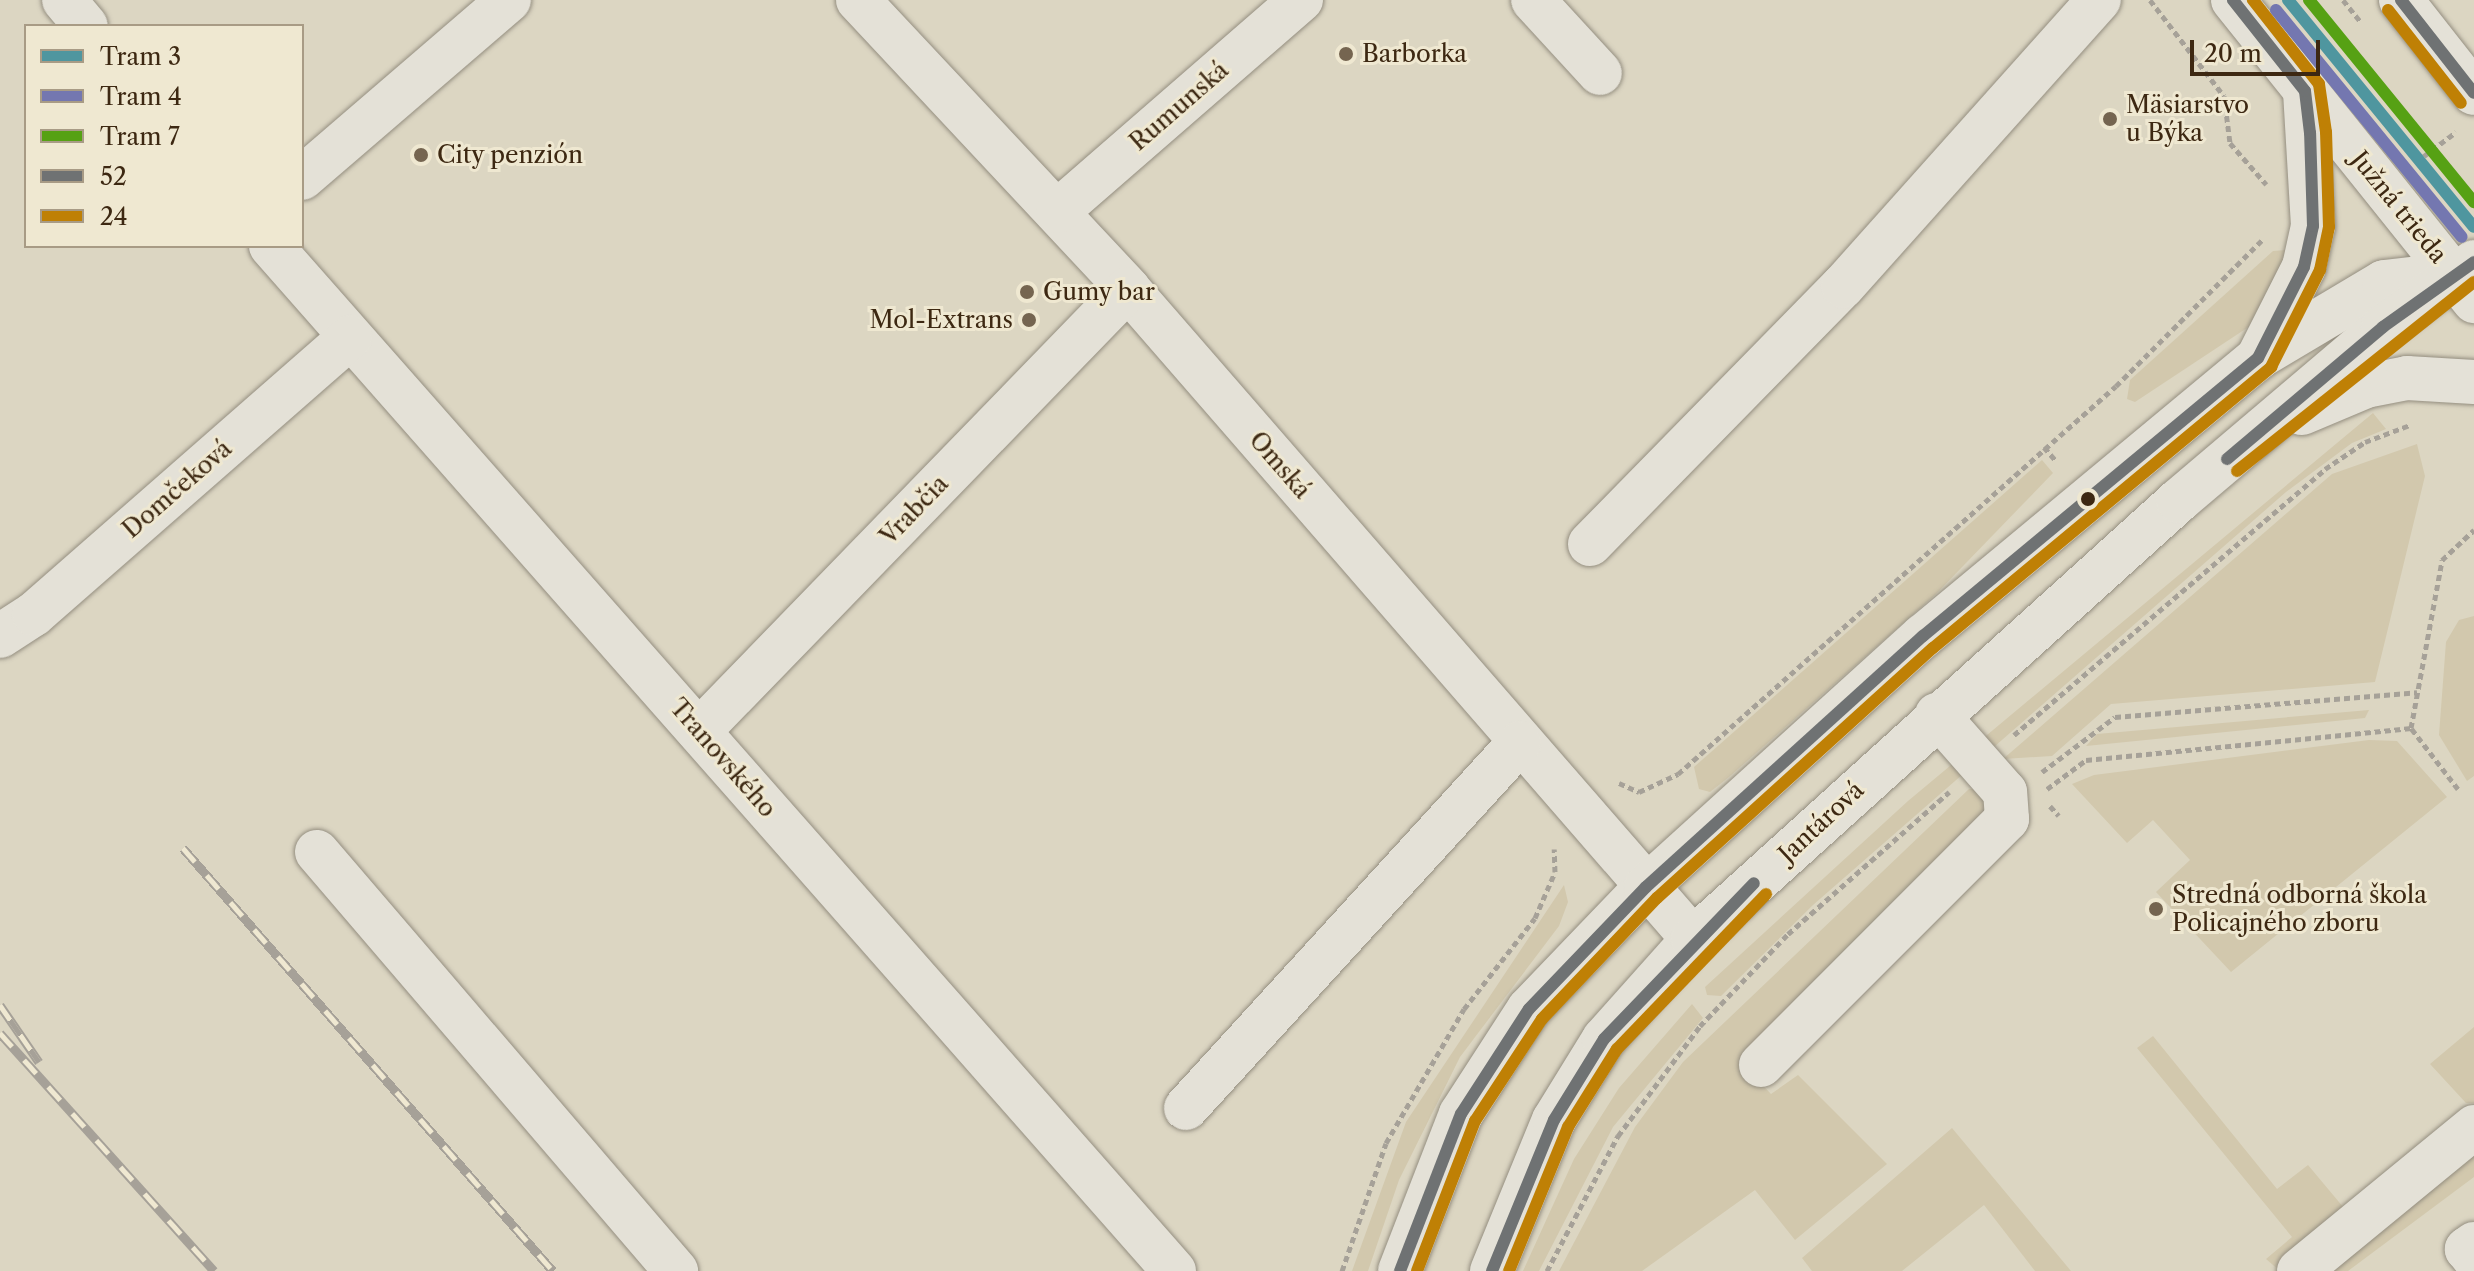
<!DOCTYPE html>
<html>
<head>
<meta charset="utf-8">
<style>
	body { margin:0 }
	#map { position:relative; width:2474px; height:1271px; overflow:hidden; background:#dcd6c2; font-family:"Libre Caslon Text",serif }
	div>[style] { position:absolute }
	.green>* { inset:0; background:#d2c8ad }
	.path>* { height:5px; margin-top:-2.5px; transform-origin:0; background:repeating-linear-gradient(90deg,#a6a198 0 6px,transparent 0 10px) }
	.roads { filter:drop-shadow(0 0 2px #948e80) drop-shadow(0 0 2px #948e80) }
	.minor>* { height:44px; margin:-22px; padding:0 22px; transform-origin:22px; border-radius:22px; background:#e4e1d7 }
	.rail>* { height:9px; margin-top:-4.5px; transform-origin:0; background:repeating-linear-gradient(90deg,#efe8d1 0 18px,#a6a198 0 36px); box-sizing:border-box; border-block:2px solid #a6a198 }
	.bus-1>* { height:12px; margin:-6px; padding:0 6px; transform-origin:6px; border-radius:6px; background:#6f7273 }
	.bus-2>* { height:12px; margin:-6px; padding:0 6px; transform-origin:6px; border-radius:6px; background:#bf8005 }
	.tram-1>* { height:12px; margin:-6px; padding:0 6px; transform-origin:6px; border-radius:6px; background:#4f969f }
	.tram-2>* { height:12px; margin:-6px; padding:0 6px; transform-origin:6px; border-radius:6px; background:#7477b0 }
	.tram-3>* { height:12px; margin:-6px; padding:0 6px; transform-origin:6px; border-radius:6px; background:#56a114 }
	.dots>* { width:22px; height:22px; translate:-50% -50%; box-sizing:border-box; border:4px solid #efe8d1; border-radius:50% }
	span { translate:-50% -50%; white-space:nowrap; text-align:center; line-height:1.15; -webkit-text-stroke:6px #efe8d1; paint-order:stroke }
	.poi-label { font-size:24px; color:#3d2812 }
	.left { translate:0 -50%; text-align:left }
	.right { translate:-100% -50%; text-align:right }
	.street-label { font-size:24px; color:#3d2812 }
	.legend { position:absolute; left:24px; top:24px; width:280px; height:224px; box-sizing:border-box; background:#efe8d1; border:2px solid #a89b85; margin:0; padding:10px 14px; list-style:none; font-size:24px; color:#3d2812 }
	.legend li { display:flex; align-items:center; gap:16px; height:40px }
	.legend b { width:40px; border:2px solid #a89b85 }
	.scale { position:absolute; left:2190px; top:40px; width:130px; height:36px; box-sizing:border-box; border:4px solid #3d2812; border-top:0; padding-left:10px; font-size:24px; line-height:28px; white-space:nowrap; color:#3d2812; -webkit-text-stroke:6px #efe8d1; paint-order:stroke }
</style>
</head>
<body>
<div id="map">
	<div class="green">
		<i style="clip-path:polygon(2286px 250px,2291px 255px,2253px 324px,2135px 402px,2127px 399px,2130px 380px,2273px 251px)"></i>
		<i style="clip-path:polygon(2373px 413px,2386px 429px,2352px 443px,2286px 492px,1813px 905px,1721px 996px,1707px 995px,1705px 987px,1908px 801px)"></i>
		<i style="clip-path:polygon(2417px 444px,2425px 476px,2375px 682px,2111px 704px,2052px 756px,2003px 759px,2332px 474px)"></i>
		<i style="clip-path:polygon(2042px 460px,2053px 473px,1936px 594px,1729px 777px,1710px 792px,1699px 789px,1694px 767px)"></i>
		<i style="clip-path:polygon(2474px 616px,2474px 776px,2467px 781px,2439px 735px,2446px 642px,2459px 620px)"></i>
		<i style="clip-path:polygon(2369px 710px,2365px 718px,2086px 746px,2097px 734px)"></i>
		<i style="clip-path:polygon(2369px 740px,2397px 741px,2447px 797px,2231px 972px,2156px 892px,2190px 860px,2153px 820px,2127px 843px,2072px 784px,2094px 775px)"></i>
		<i style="clip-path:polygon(1969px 789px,1979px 789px,1993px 816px,1745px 1067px,1771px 1094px,1798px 1075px,1887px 1164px,1795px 1240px,1755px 1190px,1642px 1271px,1559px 1271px,1635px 1127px,1683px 1062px)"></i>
		<i style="clip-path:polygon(1564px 885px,1568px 902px,1559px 926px,1460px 1057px,1399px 1180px,1368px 1271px,1352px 1271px,1406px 1122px)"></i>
		<i style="clip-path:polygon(1692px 1004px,1703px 1018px,1613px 1127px,1539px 1271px,1523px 1271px,1574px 1159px,1619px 1088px)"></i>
		<i style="clip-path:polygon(2474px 1027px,2474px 1103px,2466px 1103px,2430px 1064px)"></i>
		<i style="clip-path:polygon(2153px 1036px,2277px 1189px,2308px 1165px,2349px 1214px,2280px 1271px,2266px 1259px,2292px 1237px,2137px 1048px)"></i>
		<i style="clip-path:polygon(1952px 1128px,2071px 1271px,2035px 1271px,1984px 1205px,1902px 1271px,1812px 1271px,1802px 1258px)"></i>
		<i style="clip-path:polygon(2474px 1150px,2474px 1177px,2348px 1271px,2318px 1271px)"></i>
	</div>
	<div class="path">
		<i style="left:2150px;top:0;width:121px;rotate:52.4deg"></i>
		<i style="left:2224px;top:96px;width:47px;rotate:82.7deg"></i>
		<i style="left:2230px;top:143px;width:55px;rotate:48.7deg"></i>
		<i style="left:2343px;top:0;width:27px;rotate:51deg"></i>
		<i style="left:2416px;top:162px;width:50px;rotate:-36.9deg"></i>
		<i style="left:2044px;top:447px;width:18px;rotate:49deg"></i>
		<i style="left:2014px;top:735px;width:409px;rotate:-40.5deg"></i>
		<i style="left:2325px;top:469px;width:48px;rotate:-34deg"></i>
		<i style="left:2365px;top:442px;width:48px;rotate:-20.7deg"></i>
		<i style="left:2042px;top:772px;width:91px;rotate:-37deg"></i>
		<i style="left:2115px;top:717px;width:303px;rotate:-4.7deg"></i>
		<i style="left:1619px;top:783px;width:22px;rotate:24deg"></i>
		<i style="left:1639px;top:792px;width:43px;rotate:-24.8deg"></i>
		<i style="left:1678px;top:774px;width:585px;rotate:-41.54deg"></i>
		<i style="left:2116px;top:386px;width:208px;rotate:-45deg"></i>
		<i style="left:2047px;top:789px;width:49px;rotate:-36.6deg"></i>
		<i style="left:2086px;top:760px;width:327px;rotate:-5.6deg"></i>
		<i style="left:2458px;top:789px;width:77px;rotate:-127.6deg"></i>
		<i style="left:2411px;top:728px;width:171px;rotate:-79.5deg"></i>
		<i style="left:2442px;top:560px;width:44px;rotate:-43.2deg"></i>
		<i style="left:2050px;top:806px;width:13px;rotate:48deg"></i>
		<i style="left:1342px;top:1271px;width:135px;rotate:-71deg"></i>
		<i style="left:1386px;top:1143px;width:155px;rotate:-59.8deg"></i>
		<i style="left:1464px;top:1009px;width:115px;rotate:-52deg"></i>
		<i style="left:1535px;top:918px;width:50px;rotate:-66.5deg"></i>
		<i style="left:1555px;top:872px;width:23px;rotate:-92deg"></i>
		<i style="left:1547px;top:1271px;width:153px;rotate:-62.3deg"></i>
		<i style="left:1618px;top:1136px;width:137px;rotate:-53.3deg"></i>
		<i style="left:1700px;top:1026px;width:127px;rotate:-46.3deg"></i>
		<i style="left:1788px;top:934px;width:215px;rotate:-41.4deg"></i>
	</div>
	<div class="roads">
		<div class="minor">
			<i style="left:64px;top:0;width:34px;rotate:50deg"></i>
			<i style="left:858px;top:0;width:396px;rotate:46.9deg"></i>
			<i style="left:1128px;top:289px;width:861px;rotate:49deg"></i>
			<i style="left:1533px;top:0;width:99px;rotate:47.5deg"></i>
			<i style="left:2233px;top:0;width:386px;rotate:51.3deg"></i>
			<i style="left:2401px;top:0;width:118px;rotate:51.9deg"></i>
			<i style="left:302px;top:178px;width:273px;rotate:-40.7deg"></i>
			<i style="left:1058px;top:211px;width:322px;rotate:-41deg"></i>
			<i style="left:271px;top:246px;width:1366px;rotate:48.62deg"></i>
			<i style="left:2260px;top:356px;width:144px;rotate:-30.8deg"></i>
			<i style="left:2384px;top:282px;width:70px;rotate:-6.5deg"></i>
			<i style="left:2302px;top:413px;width:69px;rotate:-22.9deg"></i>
			<i style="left:2366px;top:386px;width:42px;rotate:-11deg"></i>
			<i style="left:2407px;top:378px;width:67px;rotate:3.4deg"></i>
			<i style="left:1590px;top:544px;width:361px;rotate:-45.6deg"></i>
			<i style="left:1843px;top:286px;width:384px;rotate:-48.2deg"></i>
			<i style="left:0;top:636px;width:40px;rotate:-32.9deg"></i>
			<i style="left:34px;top:614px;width:420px;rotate:-41.2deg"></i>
			<i style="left:699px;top:731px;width:616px;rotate:-45.86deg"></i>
			<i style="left:317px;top:852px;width:552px;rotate:49.41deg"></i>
			<i style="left:1761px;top:1065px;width:348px;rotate:-45deg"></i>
			<i style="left:2007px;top:819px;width:27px;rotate:-94deg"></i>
			<i style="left:2005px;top:792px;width:103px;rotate:-131.4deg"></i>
			<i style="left:1186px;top:1108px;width:494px;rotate:-47.6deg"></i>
			<i style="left:2474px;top:1244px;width:9px;rotate:144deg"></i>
			<i style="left:2467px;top:1249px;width:11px;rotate:52deg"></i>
			<i style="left:1400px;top:1271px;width:168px;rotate:-68.8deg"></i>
			<i style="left:1461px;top:1114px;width:125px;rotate:-57.1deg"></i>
			<i style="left:1529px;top:1009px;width:169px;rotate:-46.2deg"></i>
			<i style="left:1646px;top:887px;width:374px;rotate:-42.2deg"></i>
			<i style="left:1923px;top:636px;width:435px;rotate:-39.7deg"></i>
			<i style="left:2258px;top:358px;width:102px;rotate:-63.2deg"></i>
			<i style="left:2304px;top:267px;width:42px;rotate:-77.6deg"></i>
			<i style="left:2313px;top:226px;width:135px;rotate:-93.4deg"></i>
			<i style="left:1492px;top:1271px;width:163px;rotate:-67.7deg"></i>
			<i style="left:1554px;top:1120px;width:95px;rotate:-58.3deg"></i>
			<i style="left:1604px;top:1039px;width:134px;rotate:-48.3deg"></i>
			<i style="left:1693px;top:939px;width:654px;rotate:-42.08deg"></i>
			<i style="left:2178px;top:501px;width:269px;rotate:-40.3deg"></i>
			<i style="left:2383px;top:327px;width:112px;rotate:-35.5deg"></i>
			<i style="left:2299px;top:1271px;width:227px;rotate:-39.4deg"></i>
		</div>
	</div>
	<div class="rail">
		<i style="left:183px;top:848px;width:562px;rotate:48.82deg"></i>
		<i style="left:0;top:1005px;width:69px;rotate:55.6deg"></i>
		<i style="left:0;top:1033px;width:320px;rotate:48deg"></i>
	</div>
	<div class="bus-1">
		<i style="left:2401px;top:0;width:118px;rotate:51.9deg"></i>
		<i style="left:2227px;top:459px;width:204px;rotate:-40.2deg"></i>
		<i style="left:2383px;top:327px;width:112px;rotate:-35.5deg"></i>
		<i style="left:1400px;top:1271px;width:168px;rotate:-68.8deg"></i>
		<i style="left:1461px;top:1114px;width:125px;rotate:-57.1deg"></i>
		<i style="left:1529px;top:1009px;width:169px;rotate:-46.2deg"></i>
		<i style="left:1646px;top:887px;width:374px;rotate:-42.2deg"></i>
		<i style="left:1923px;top:636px;width:435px;rotate:-39.7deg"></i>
		<i style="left:2258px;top:358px;width:102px;rotate:-63.2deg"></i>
		<i style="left:2304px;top:267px;width:42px;rotate:-77.6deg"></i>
		<i style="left:2313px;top:226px;width:93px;rotate:-91.8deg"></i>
		<i style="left:2310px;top:133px;width:42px;rotate:-96.8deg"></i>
		<i style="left:2305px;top:91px;width:116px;rotate:-128.4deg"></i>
		<i style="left:1492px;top:1271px;width:163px;rotate:-67.7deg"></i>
		<i style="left:1554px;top:1120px;width:95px;rotate:-58.3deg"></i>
		<i style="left:1604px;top:1039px;width:216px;rotate:-46.1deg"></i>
	</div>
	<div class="bus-2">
		<i style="left:2388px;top:10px;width:118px;rotate:51.9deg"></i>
		<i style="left:2237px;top:471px;width:303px;rotate:-38.6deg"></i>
		<i style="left:1417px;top:1271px;width:161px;rotate:-68.9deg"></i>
		<i style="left:1475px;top:1121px;width:122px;rotate:-56.7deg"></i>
		<i style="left:1542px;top:1019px;width:167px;rotate:-46.5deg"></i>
		<i style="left:1657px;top:898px;width:372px;rotate:-42.2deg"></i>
		<i style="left:1933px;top:648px;width:440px;rotate:-39.7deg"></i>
		<i style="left:2271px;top:367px;width:109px;rotate:-63.2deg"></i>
		<i style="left:2320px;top:270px;width:44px;rotate:-78.2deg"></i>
		<i style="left:2329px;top:227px;width:95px;rotate:-91.8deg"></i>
		<i style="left:2326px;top:132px;width:49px;rotate:-98.3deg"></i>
		<i style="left:2319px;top:84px;width:107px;rotate:-128.2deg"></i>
		<i style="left:1509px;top:1271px;width:156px;rotate:-67.7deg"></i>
		<i style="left:1568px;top:1127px;width:92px;rotate:-57.9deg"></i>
		<i style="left:1617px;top:1049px;width:215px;rotate:-46.1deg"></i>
	</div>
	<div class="tram-1">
		<i style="left:2288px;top:0;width:293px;rotate:50.7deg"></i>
	</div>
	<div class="tram-2">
		<i style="left:2276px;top:10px;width:293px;rotate:50.7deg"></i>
	</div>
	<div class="tram-3">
		<i style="left:2309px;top:0;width:261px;rotate:50.8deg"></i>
	</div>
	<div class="dots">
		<i style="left:1346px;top:54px;background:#756550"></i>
		<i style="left:2110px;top:119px;background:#756550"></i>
		<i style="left:421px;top:155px;background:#756550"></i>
		<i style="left:1027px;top:292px;background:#756550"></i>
		<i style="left:1029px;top:320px;background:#756550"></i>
		<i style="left:2088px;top:499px;background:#3d2812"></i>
		<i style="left:2156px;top:909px;background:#756550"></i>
	</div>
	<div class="poi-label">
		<span class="left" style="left:1362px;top:54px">Barborka</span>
		<span class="left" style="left:2126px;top:119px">Mäsiarstvo<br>u Býka</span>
		<span class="left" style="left:437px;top:155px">City penzión</span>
		<span class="left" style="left:1043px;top:292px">Gumy bar</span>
		<span class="right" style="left:1013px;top:320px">Mol-Extrans</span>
		<span class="left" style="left:2172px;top:909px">Stredná odborná škola<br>Policajného zboru</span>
	</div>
	<div class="street-label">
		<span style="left:1179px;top:106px;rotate:-41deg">Rumunská</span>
		<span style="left:2399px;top:207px;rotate:51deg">Južná trieda</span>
		<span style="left:1280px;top:465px;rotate:49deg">Omská</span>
		<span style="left:177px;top:489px;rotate:-41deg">Domčeková</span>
		<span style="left:914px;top:510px;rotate:-46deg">Vrabčia</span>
		<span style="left:723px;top:758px;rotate:49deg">Tranovského</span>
		<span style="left:1821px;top:822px;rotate:-43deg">Jantárová</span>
	</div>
	<ul class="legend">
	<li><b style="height:10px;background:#4f969f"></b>Tram 3</li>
	<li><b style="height:10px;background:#7477b0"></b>Tram 4</li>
	<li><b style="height:10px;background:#56a114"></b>Tram 7</li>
	<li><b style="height:10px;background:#6f7273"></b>52</li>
	<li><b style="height:10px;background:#bf8005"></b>24</li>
	</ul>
	<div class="scale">20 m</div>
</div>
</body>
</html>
